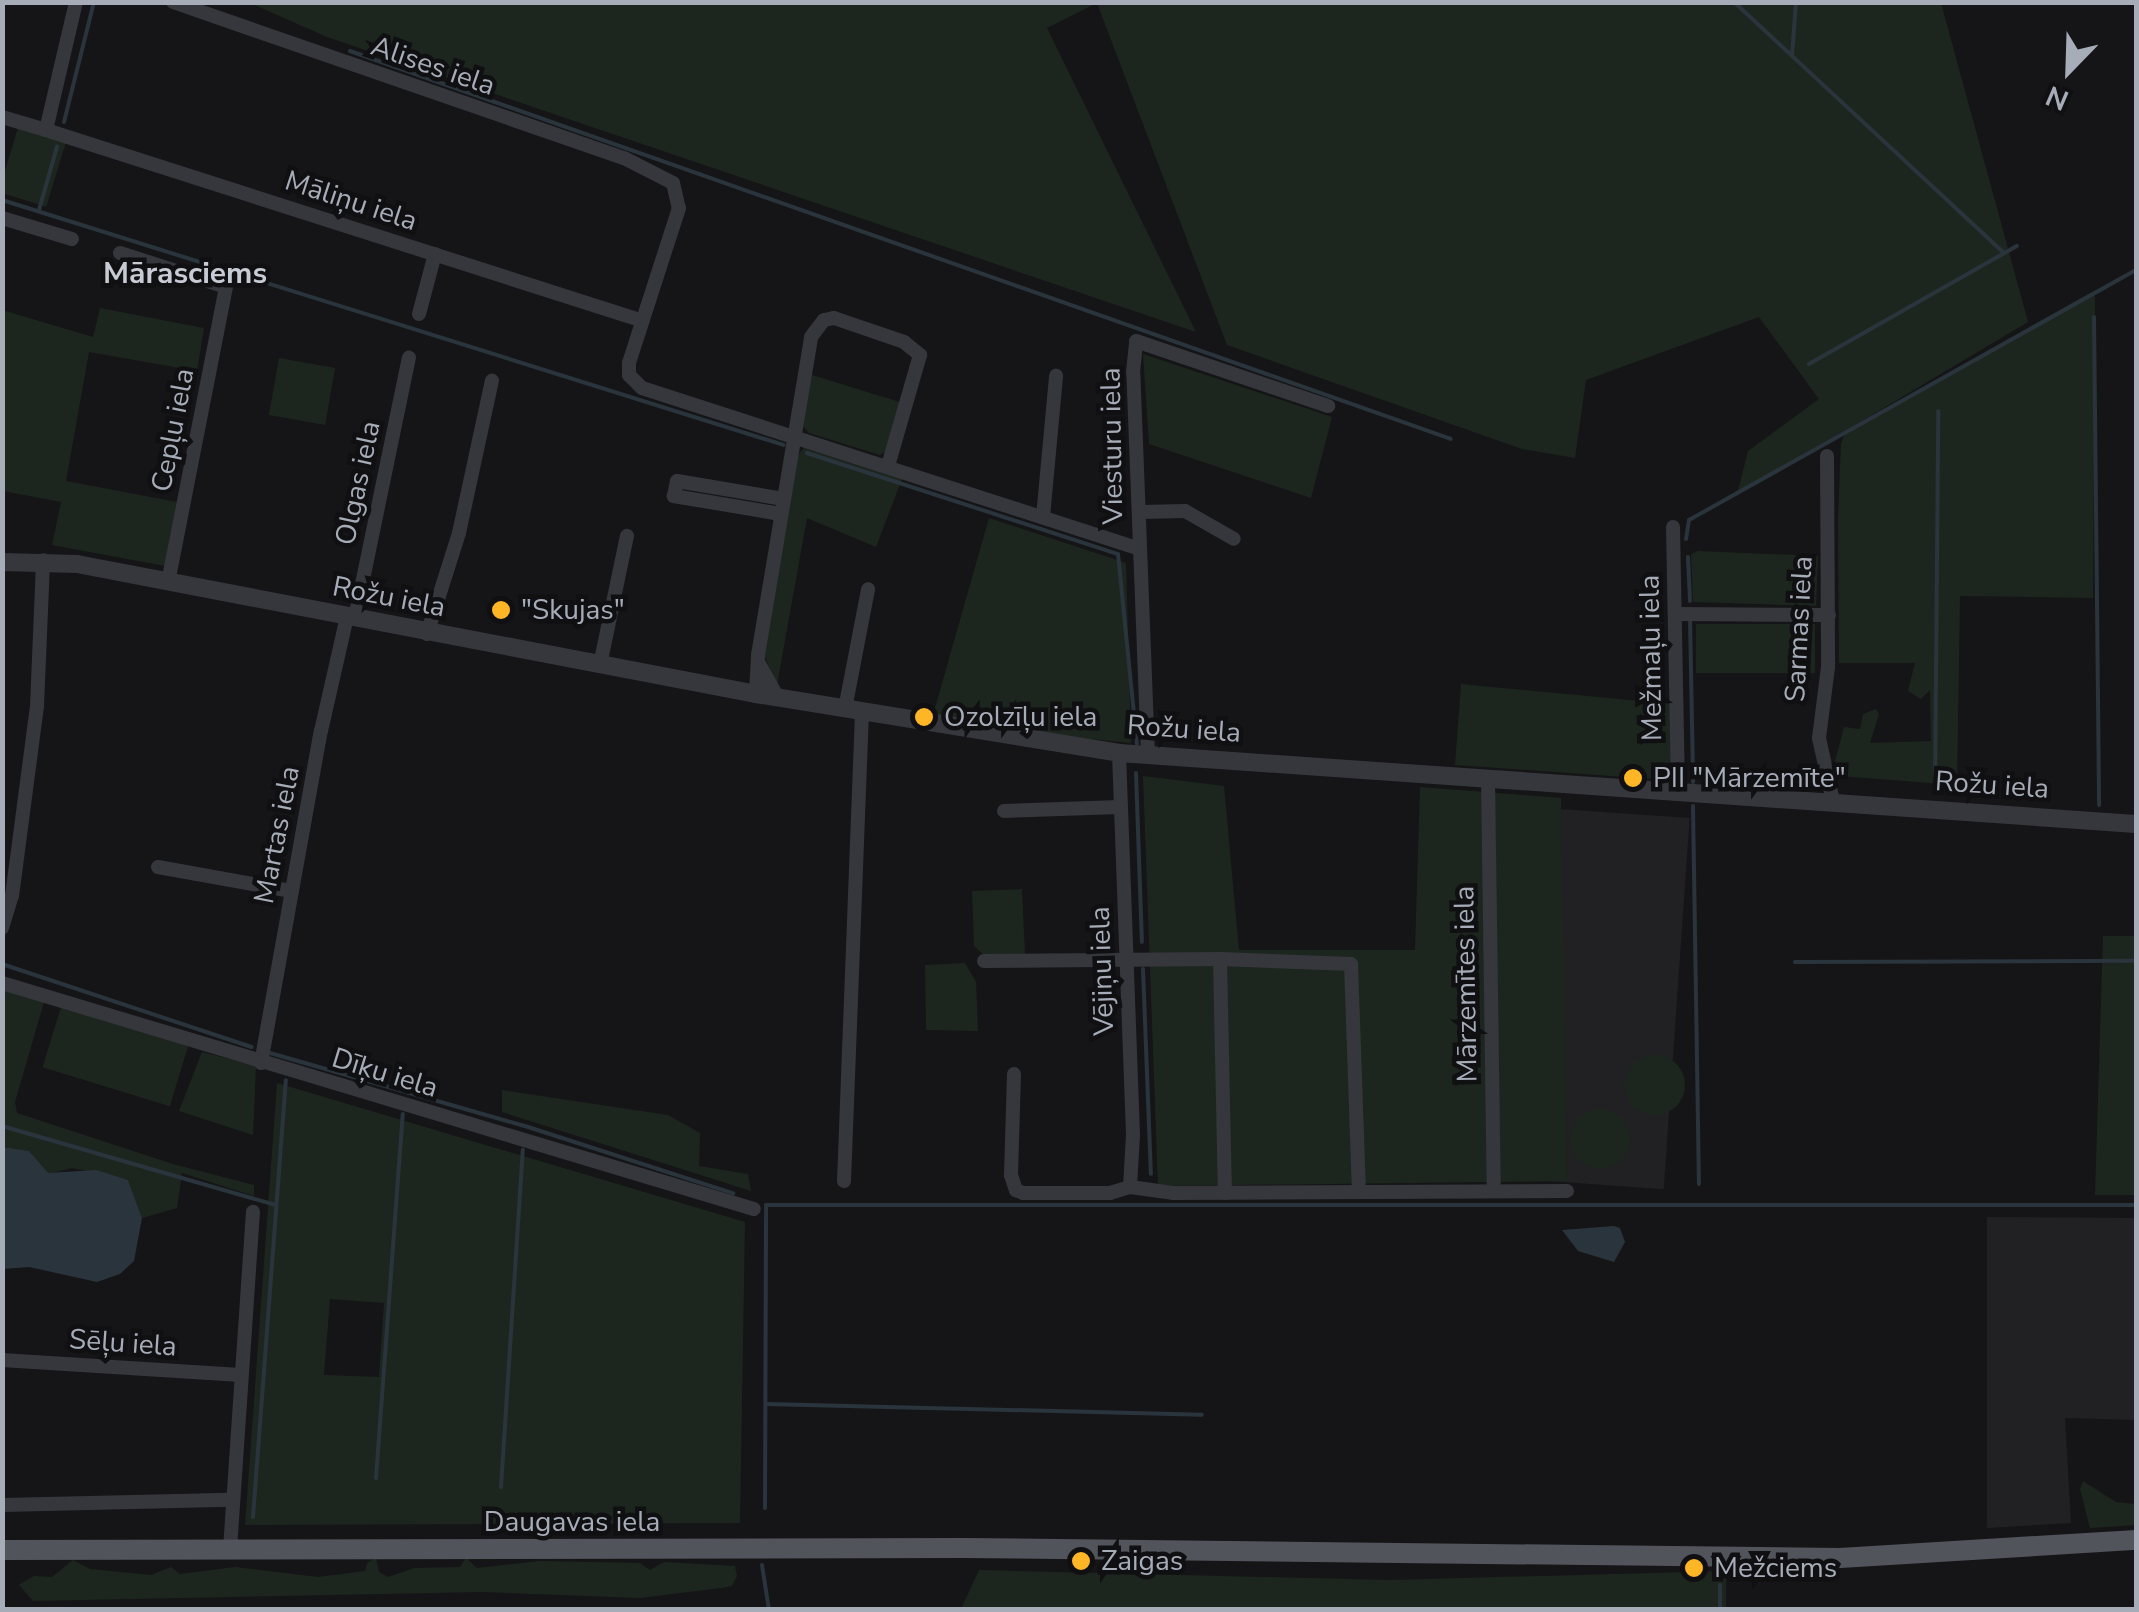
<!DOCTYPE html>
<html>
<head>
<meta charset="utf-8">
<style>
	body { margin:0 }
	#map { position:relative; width:2139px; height:1612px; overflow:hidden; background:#151517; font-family:"Nunito Sans",sans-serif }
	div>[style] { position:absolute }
	.built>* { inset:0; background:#212124; transform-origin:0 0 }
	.green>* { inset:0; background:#1d261e; transform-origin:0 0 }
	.round { border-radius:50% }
	.water>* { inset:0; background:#2a343c }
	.stream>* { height:4px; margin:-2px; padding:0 2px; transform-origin:2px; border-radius:2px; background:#2a343c }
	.minor>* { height:14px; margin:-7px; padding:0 7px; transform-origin:7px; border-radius:7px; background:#36373d }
	.tertiary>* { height:18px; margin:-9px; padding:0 9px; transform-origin:9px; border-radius:9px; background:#36373d }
	.primary>* { height:20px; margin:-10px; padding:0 10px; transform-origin:10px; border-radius:10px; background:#52545c }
	.dots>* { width:28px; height:28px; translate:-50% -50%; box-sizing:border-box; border:5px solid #101012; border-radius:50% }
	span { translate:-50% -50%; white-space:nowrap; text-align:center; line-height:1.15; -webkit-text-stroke:9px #101012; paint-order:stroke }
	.street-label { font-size:28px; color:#a6acb8 }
	.poi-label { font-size:28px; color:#a6acb8 }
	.left { translate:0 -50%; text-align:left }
	.neighbourhood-label { font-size:30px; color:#c7cbd4; font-weight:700 }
	.frame { position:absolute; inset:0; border:5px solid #a6acb8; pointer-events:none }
	.north { position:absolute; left:2019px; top:20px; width:100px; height:100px; -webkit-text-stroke:8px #101012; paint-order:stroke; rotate:203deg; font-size:28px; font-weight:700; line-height:40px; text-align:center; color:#a6acb8 }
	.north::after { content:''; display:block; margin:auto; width:35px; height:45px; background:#a6acb8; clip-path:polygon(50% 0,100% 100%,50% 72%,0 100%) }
</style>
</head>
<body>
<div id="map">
	<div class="built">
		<i style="left:1560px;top:809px;width:130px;height:372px;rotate:4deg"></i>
		<i style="clip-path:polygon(1987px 1217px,2136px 1218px,2136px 1420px,2065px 1418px,2071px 1523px,1987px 1528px)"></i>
	</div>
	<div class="green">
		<i style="clip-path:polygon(250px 3px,1941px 3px,2028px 322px,1737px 495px,1748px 451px,1819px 399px,1759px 317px,1586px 380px,1575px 458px,1522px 449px,1227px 345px,1097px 3px,1047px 28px,1196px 332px,327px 37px)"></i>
		<i style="left:18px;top:128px;width:50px;height:67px;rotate:17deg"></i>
		<i style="clip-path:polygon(2095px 290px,2093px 598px,1960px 596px,1957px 785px,1839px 776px,1833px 769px,1844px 727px,1860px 729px,1863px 714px,1876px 709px,1879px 714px,1870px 743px,1931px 741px,1930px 690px,1921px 699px,1908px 691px,1915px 663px,1839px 663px,1838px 519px,1841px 444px,1846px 430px)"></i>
		<i style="clip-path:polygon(100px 308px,204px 328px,197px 371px,89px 352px,66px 481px,177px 502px,165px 566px,52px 545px,61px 502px,3px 491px,2px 310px,93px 337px)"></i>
		<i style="clip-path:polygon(1143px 354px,1332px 417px,1311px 498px,1149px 444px)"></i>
		<i style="left:279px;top:358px;width:57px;height:58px;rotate:10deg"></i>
		<i style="clip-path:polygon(812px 375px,903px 403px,888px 450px,880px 455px,809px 433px,802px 425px)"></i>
		<i style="clip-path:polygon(804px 448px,902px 479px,876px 547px,807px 518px,777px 685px,764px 655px,798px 455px)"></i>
		<i style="clip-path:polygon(989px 518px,1126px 563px,1131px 743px,1029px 733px,933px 715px)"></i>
		<i style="clip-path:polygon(1698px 551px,1818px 556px,1816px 606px,1693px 602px,1691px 554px)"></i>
		<i style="left:1696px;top:624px;width:119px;height:49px"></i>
		<i style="clip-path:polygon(1461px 684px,1672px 704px,1674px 771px,1668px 780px,1455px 765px)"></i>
		<i style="clip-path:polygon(1143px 776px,1224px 786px,1239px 950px,1415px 950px,1420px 787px,1561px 798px,1567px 1181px,1158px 1186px)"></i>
		<i style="clip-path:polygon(1022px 889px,1025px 955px,985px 956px,974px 946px,972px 891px)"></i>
		<i style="clip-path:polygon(2103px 936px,2136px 936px,2136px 1195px,2095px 1195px)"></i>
		<i style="clip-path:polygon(965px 963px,976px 982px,978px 1031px,926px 1030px,925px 965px)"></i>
		<i style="clip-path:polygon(3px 988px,44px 1002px,15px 1102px,17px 1113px,173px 1164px,254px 1185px,254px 1196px,182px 1173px,177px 1208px,142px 1218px,128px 1180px,72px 1168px,48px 1174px,29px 1151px,3px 1147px)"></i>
		<i style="left:61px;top:1007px;width:133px;height:63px;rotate:17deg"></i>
		<i style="clip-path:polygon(202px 1052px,256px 1066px,253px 1135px,179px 1111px)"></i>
		<i class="round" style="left:1625px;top:1055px;width:60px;height:60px"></i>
		<i style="clip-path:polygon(evenodd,277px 1083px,745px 1222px,740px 1523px,245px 1525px,277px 1083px,330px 1299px,384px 1303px,379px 1377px,324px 1375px,330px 1299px)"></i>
		<i style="clip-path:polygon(502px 1090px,668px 1115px,700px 1133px,699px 1166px,748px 1174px,751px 1191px,502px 1112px)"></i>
		<i class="round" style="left:1570px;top:1109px;width:60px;height:60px"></i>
		<i style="clip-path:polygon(2083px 1481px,2116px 1502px,2136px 1504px,2136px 1525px,2090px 1528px,2080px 1489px)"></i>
		<i style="clip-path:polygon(376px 1558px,379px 1572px,388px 1577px,414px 1568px,460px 1567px,466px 1558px,477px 1568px,540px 1561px,640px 1563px,650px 1570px,664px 1562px,735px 1566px,737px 1576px,732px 1586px,721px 1588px,640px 1598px,481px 1592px,33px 1601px,19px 1585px,34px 1576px,52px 1577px,73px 1560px,90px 1569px,131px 1573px,151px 1575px,171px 1567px,180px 1574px,235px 1567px,318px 1577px,365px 1571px,367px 1563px)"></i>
		<i style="clip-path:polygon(979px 1570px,1390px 1580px,1726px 1571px,1726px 1609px,961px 1609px)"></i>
	</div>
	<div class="water">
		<i style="clip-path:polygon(3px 1147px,29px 1151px,48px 1173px,96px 1170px,128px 1180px,142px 1218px,134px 1261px,120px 1274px,97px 1282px,29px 1267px,3px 1269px)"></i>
		<i style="clip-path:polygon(1614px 1226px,1620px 1228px,1625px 1242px,1614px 1262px,1578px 1251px,1562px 1230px)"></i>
	</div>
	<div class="stream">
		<i style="left:1734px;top:2px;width:369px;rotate:42.9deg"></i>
		<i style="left:350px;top:51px;width:1167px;rotate:19.41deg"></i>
		<i style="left:1792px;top:56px;width:54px;rotate:-85.8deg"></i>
		<i style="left:64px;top:122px;width:124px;rotate:-76deg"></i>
		<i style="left:2px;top:200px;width:819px;rotate:17.4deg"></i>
		<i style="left:39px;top:210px;width:66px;rotate:-74.1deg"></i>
		<i style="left:2094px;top:317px;width:488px;rotate:89.4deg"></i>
		<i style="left:1809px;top:364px;width:239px;rotate:-29.6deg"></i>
		<i style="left:807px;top:453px;width:327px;rotate:18deg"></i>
		<i style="left:1118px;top:554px;width:191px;rotate:84.3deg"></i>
		<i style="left:1686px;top:539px;width:19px;rotate:-81deg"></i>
		<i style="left:1689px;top:520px;width:512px;rotate:-29.22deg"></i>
		<i style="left:1688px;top:557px;width:44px;rotate:87.4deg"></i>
		<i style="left:1690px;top:619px;width:163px;rotate:88.9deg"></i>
		<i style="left:1136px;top:773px;width:169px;rotate:88deg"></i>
		<i style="left:1935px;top:788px;width:377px;rotate:-89.5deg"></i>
		<i style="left:1693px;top:806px;width:378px;rotate:89.1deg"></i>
		<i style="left:1795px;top:962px;width:341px;rotate:-0.2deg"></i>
		<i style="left:2px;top:964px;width:263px;rotate:18.4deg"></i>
		<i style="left:1143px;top:969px;width:205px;rotate:87.8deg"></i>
		<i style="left:270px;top:1053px;width:265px;rotate:16deg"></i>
		<i style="left:525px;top:1126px;width:219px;rotate:17.9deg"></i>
		<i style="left:2px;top:1126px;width:285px;rotate:16.1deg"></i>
		<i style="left:767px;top:1404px;width:435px;rotate:1.4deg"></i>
		<i style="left:376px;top:1478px;width:365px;rotate:-85.8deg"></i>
		<i style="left:501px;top:1487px;width:338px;rotate:-86.3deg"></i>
		<i style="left:765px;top:1508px;width:303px;rotate:-89.8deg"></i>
		<i style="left:766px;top:1205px;width:1370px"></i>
		<i style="left:253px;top:1517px;width:438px;rotate:-85.7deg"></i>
		<i style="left:762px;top:1565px;width:46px;rotate:81.2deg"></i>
		<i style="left:1720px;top:1610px;width:25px;rotate:-90deg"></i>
	</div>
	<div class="minor">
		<i style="left:173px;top:2px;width:477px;rotate:19.1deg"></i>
		<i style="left:624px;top:158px;width:55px;rotate:27deg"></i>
		<i style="left:673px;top:183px;width:26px;rotate:77deg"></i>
		<i style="left:679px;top:208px;width:163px;rotate:107.9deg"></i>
		<i style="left:629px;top:363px;width:12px;rotate:90deg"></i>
		<i style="left:629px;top:375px;width:18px;rotate:45deg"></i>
		<i style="left:642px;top:388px;width:523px;rotate:17.92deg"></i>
		<i style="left:2px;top:117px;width:46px;rotate:16.5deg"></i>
		<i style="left:46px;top:130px;width:131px;rotate:-76.8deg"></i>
		<i style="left:46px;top:130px;width:624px;rotate:17.74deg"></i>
		<i style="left:2px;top:218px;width:73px;rotate:16.7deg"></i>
		<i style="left:120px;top:253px;width:111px;rotate:17.8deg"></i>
		<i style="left:226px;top:287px;width:301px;rotate:101.1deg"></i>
		<i style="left:419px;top:314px;width:62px;rotate:-75.1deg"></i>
		<i style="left:1827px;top:456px;width:211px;rotate:89.7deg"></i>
		<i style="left:1828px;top:667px;width:72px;rotate:97.2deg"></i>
		<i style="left:1819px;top:738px;width:65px;rotate:77.5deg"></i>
		<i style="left:1140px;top:512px;width:45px;rotate:-1.3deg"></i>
		<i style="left:1185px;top:511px;width:56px;rotate:29.7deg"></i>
		<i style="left:781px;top:514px;width:109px;rotate:-170.5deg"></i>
		<i style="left:674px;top:496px;width:15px;rotate:-79deg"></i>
		<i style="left:677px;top:481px;width:108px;rotate:9.6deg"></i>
		<i style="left:1043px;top:517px;width:142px;rotate:-84.7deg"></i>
		<i style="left:1673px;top:527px;width:262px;rotate:88.9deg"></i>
		<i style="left:1676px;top:614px;width:153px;rotate:0.4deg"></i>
		<i style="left:355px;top:618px;width:266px;rotate:-78.3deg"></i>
		<i style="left:427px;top:634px;width:106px;rotate:-72.4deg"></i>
		<i style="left:459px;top:533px;width:156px;rotate:-77.8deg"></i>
		<i style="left:758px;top:662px;width:41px;rotate:60.9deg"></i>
		<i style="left:600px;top:665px;width:132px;rotate:-78.2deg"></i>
		<i style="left:756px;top:694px;width:39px;rotate:-87deg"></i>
		<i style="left:758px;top:655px;width:322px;rotate:-80.5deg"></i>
		<i style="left:811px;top:337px;width:21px;rotate:-53deg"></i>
		<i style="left:824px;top:320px;width:10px;rotate:-11deg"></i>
		<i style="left:834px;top:318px;width:74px;rotate:18.9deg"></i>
		<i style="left:904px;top:342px;width:21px;rotate:39deg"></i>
		<i style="left:920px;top:355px;width:116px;rotate:106.1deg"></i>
		<i style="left:845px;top:709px;width:122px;rotate:-79.1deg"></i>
		<i style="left:1119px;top:753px;width:382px;rotate:87.9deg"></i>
		<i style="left:1133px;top:1135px;width:52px;rotate:93.3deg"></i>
		<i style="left:1148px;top:755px;width:383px;rotate:-92.2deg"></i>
		<i style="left:1133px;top:372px;width:31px;rotate:-84deg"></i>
		<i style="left:1136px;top:341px;width:203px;rotate:18.7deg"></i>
		<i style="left:1488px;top:777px;width:414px;rotate:89.2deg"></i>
		<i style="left:1004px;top:811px;width:116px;rotate:-2deg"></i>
		<i style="left:158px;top:867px;width:136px;rotate:10.2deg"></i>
		<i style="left:2px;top:928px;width:34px;rotate:-73deg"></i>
		<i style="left:12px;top:896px;width:192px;rotate:-82.5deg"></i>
		<i style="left:37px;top:706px;width:146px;rotate:-87.6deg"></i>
		<i style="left:1220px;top:959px;width:131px;rotate:2.2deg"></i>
		<i style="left:1351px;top:964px;width:227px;rotate:88deg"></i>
		<i style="left:984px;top:961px;width:236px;rotate:-0.5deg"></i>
		<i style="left:1220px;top:959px;width:234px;rotate:88.8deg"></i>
		<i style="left:2px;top:983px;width:785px;rotate:16.73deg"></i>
		<i style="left:261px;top:1063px;width:337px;rotate:-79.8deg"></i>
		<i style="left:321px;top:731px;width:117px;rotate:-77.2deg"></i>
		<i style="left:1014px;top:1074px;width:101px;rotate:91.7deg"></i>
		<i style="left:1011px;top:1175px;width:16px;rotate:72deg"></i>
		<i style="left:1016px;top:1190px;width:8px;rotate:23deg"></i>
		<i style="left:1023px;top:1193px;width:87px"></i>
		<i style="left:1110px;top:1193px;width:21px;rotate:-17deg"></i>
		<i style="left:1130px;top:1187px;width:43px;rotate:7.9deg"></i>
		<i style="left:1173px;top:1193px;width:394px;rotate:-0.3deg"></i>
		<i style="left:844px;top:1181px;width:469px;rotate:-87.8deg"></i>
		<i style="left:2px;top:1360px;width:239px;rotate:3.6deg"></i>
		<i style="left:2px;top:1505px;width:229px;rotate:-1.3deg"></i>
		<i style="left:230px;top:1549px;width:338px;rotate:-86.1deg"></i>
	</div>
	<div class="tertiary">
		<i style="left:2px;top:562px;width:75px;rotate:1.5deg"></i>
		<i style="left:77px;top:564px;width:691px;rotate:10.84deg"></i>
		<i style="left:756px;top:694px;width:368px;rotate:9.2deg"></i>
		<i style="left:1119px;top:753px;width:1019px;rotate:3.99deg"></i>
	</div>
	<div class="primary">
		<i style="left:2px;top:1550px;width:961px;rotate:-0.12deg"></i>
		<i style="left:963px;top:1548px;width:877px;rotate:0.65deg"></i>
		<i style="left:1840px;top:1558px;width:297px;rotate:-3.5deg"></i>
	</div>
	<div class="dots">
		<i style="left:501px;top:610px;background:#feb526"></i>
		<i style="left:924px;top:717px;background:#feb526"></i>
		<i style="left:1633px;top:778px;background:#feb526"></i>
		<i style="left:1081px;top:1561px;background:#feb526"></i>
		<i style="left:1694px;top:1568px;background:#feb526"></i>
	</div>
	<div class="street-label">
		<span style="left:433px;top:66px;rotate:19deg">Alises iela</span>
		<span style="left:351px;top:201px;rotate:18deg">Māliņu iela</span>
		<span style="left:173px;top:430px;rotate:-79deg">Cepļu iela</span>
		<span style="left:1112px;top:446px;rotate:-91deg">Viesturu iela</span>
		<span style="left:358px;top:483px;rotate:-78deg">Olgas iela</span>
		<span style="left:389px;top:597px;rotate:11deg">Rožu iela</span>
		<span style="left:1799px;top:629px;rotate:-87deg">Sarmas iela</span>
		<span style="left:1651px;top:658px;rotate:-91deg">Mežmaļu iela</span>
		<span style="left:1184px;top:729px;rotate:4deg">Rožu iela</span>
		<span style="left:1992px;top:785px;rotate:4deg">Rožu iela</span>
		<span style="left:277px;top:835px;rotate:-79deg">Martas iela</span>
		<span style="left:1102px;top:971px;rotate:-92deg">Vējiņu iela</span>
		<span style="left:1466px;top:984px;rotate:-91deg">Mārzemītes iela</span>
		<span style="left:385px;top:1073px;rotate:17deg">Dīķu iela</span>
		<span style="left:123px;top:1343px;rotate:4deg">Sēļu iela</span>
		<span style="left:572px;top:1522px">Daugavas iela</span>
	</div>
	<div class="poi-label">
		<span class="left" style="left:521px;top:610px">"Skujas"</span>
		<span class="left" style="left:944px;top:717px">Ozolzīļu iela</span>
		<span class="left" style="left:1653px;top:778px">PII "Mārzemīte"</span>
		<span class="left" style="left:1101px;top:1561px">Zaigas</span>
		<span class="left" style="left:1714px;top:1568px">Mežciems</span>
	</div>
	<div class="neighbourhood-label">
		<span style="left:185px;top:274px">Mārasciems</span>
	</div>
	<div class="frame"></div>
	<div class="north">N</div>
</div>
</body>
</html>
